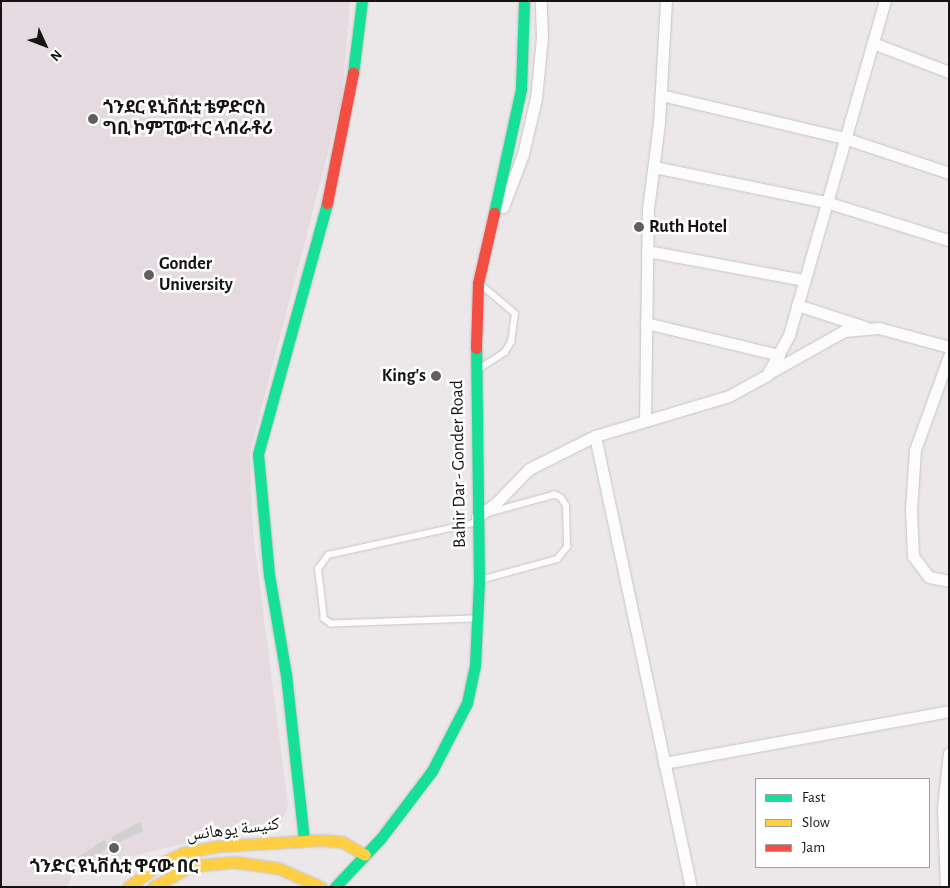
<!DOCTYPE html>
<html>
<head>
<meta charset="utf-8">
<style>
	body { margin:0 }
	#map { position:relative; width:950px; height:888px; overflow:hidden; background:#ece8ea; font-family:"Alegreya Sans","Noto Naskh Arabic","Noto Sans Ethiopic",sans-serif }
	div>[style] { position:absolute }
	.built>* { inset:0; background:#e5dae0 }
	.building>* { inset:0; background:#d2cfd0 }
	.roads { filter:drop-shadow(0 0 1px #c7c4c6) drop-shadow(0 0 1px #c7c4c6) }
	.lane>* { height:5.5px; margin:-2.75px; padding:0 2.75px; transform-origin:2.75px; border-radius:2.75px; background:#fcfcfc }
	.street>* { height:11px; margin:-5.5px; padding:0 5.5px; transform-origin:5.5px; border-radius:5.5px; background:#fcfcfc }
	.fast>* { height:11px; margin:-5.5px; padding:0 5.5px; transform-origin:5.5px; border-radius:5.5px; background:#16e098 }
	.slow>* { height:11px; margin:-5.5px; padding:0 5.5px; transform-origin:5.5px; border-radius:5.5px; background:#ffcf43 }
	.jam>* { height:11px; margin:-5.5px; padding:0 5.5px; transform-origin:5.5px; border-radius:5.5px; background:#f24e42 }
	.dots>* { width:14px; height:14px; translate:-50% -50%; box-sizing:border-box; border:2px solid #fff; border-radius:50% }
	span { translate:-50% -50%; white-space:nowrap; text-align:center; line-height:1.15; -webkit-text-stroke:5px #fff; paint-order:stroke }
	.poi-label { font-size:18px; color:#161315; font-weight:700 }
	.left { translate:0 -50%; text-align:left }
	.right { translate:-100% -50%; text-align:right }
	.street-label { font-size:18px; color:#161315 }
	.frame { position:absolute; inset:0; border:2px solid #161315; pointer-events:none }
	.legend { position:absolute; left:755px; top:778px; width:175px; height:90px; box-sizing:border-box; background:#fff; border:1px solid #a2a1a1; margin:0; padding:6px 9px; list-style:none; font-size:15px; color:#161315 }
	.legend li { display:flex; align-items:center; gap:10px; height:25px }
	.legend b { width:25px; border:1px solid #a2a1a1 }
	.north { position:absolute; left:20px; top:20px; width:50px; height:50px; -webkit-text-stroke:4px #fff; paint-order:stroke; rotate:133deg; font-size:14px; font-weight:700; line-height:20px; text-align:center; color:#161315 }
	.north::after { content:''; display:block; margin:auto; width:18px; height:22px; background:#161315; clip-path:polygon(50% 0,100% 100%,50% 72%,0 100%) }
</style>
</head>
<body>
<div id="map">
	<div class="built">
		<i style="clip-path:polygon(1px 1px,350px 1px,342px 99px,250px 452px,253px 533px,288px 805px,285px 814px,278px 821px,78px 869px,75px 865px,68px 887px,1px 887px)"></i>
	</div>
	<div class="building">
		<i style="clip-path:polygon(140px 822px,143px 831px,114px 845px,111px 837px)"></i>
		<i style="clip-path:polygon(104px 840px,109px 847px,78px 869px,71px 862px)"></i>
	</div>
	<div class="roads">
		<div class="lane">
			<i style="left:479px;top:369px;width:31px;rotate:-33deg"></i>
			<i style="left:505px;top:352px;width:12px;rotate:-59deg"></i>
			<i style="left:511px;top:342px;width:28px;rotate:-82deg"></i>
			<i style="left:515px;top:314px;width:42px;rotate:-139.8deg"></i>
			<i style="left:484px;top:579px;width:76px;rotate:-15.3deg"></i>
			<i style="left:557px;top:559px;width:16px;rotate:-50deg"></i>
			<i style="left:567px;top:547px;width:41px;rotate:-91.4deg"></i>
			<i style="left:566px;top:506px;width:9px;rotate:-122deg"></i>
			<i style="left:561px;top:498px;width:7px;rotate:-153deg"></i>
			<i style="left:555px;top:495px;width:72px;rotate:164.6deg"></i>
			<i style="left:473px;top:619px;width:142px;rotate:178deg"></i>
			<i style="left:331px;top:624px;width:9px;rotate:-144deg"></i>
			<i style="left:324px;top:619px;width:50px;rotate:-96.8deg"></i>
			<i style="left:318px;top:569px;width:17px;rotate:-54deg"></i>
			<i style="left:328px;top:555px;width:149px;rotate:-12.4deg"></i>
		</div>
		<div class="street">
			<i style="left:873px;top:43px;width:81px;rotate:20.9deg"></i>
			<i style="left:661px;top:95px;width:188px;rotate:13.2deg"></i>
			<i style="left:844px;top:138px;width:111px;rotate:18.4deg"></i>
			<i style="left:654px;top:167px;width:176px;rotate:11.5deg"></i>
			<i style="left:826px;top:202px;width:129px;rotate:17.2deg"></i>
			<i style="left:503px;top:207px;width:57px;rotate:-69.3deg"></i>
			<i style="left:523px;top:154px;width:57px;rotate:-76.9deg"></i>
			<i style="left:536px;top:98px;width:60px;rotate:-84.3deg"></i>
			<i style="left:542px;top:38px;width:37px;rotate:-92deg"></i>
			<i style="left:647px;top:251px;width:160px;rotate:10.5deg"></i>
			<i style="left:797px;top:305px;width:71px;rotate:17.9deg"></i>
			<i style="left:646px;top:323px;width:137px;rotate:13.5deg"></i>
			<i style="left:949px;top:356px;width:100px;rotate:109.9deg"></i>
			<i style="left:915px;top:450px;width:60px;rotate:93.8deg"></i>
			<i style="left:911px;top:510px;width:46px;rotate:87.5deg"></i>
			<i style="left:913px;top:556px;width:26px;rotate:53deg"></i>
			<i style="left:929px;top:577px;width:20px;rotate:11deg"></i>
			<i style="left:771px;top:372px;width:84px;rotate:-29.3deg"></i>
			<i style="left:844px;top:331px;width:35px;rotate:-5deg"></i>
			<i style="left:879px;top:328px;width:73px;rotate:15.2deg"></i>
			<i style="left:645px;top:418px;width:209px;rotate:-89.2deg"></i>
			<i style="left:648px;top:209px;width:87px;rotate:-82.7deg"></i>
			<i style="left:659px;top:123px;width:122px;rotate:-86.7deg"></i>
			<i style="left:595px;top:436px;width:461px;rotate:78deg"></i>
			<i style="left:477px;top:517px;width:24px;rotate:-36deg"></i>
			<i style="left:496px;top:503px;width:47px;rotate:-45.9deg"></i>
			<i style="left:529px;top:469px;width:74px;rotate:-26.6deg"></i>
			<i style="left:595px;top:436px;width:140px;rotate:-16.6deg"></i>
			<i style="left:729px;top:396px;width:43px;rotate:-28.9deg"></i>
			<i style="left:767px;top:375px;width:46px;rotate:-61.2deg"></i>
			<i style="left:789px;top:335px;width:348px;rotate:-74deg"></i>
			<i style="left:664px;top:763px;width:290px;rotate:-10.3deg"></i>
			<i style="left:946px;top:887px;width:79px;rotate:-92.2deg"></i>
			<i style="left:943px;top:808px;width:55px;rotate:-83.8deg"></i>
		</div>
		<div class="fast">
			<i style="left:353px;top:73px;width:73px;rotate:-82.9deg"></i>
			<i style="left:494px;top:213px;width:127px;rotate:-77.7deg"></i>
			<i style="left:521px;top:89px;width:88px;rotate:-88deg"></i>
			<i style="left:304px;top:840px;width:166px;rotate:-96.2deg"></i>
			<i style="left:286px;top:675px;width:101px;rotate:-99.6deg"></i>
			<i style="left:269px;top:575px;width:121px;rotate:-95.2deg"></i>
			<i style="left:258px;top:454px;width:260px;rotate:-74.6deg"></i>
			<i style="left:335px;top:887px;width:67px;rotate:-46.8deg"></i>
			<i style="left:381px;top:838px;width:84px;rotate:-52.7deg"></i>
			<i style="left:432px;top:771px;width:76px;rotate:-62.8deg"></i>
			<i style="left:467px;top:703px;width:38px;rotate:-78deg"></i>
			<i style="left:475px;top:666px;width:86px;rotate:-87.3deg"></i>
			<i style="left:479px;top:580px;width:232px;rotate:-90.7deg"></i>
		</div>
		<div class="slow">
			<i style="left:128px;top:887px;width:41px;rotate:-36deg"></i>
			<i style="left:161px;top:863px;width:24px;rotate:-24deg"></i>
			<i style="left:183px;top:853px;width:37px;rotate:-11deg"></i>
			<i style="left:219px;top:846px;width:102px;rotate:-3.4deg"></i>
			<i style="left:321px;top:840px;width:21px;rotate:5deg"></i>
			<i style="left:342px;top:842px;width:26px;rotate:29deg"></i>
			<i style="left:153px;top:887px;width:43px;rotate:-28.9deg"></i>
			<i style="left:191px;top:866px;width:43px;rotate:-5.3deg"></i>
			<i style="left:234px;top:862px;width:44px;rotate:7.8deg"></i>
			<i style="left:278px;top:868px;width:47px;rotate:23.8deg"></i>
		</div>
		<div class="jam">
			<i style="left:327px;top:203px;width:133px;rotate:-78.7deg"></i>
			<i style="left:476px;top:348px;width:65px;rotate:-88.2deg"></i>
			<i style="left:478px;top:283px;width:72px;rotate:-77.1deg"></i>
		</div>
	</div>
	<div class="dots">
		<i style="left:93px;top:119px;background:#615e60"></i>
		<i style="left:639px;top:227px;background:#615e60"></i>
		<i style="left:149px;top:275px;background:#615e60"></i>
		<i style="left:436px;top:376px;background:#615e60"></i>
		<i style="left:114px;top:848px;background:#615e60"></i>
	</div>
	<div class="poi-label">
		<span class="left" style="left:103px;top:119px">ጎንደር ዩኒቨሲቲ ቴዎድሮስ<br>ግቢ ኮምፒውተር ላብራቶሪ</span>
		<span class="left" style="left:649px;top:227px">Ruth Hotel</span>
		<span class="left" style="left:159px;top:275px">Gonder<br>University</span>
		<span class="right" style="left:426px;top:376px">King's</span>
		<span style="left:114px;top:867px">ጎንድር ዩኒቨሲቲ ዋናው በር</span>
	</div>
	<div class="street-label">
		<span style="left:459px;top:464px;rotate:-91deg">Bahir Dar - Gonder Road</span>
		<span style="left:233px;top:830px;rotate:-7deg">كنيسة يوهانس</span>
	</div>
	<div class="frame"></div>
	<ul class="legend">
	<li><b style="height:6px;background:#16e098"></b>Fast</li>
	<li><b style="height:6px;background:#ffcf43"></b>Slow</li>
	<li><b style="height:6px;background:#f24e42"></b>Jam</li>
	</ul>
	<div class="north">N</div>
</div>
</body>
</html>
